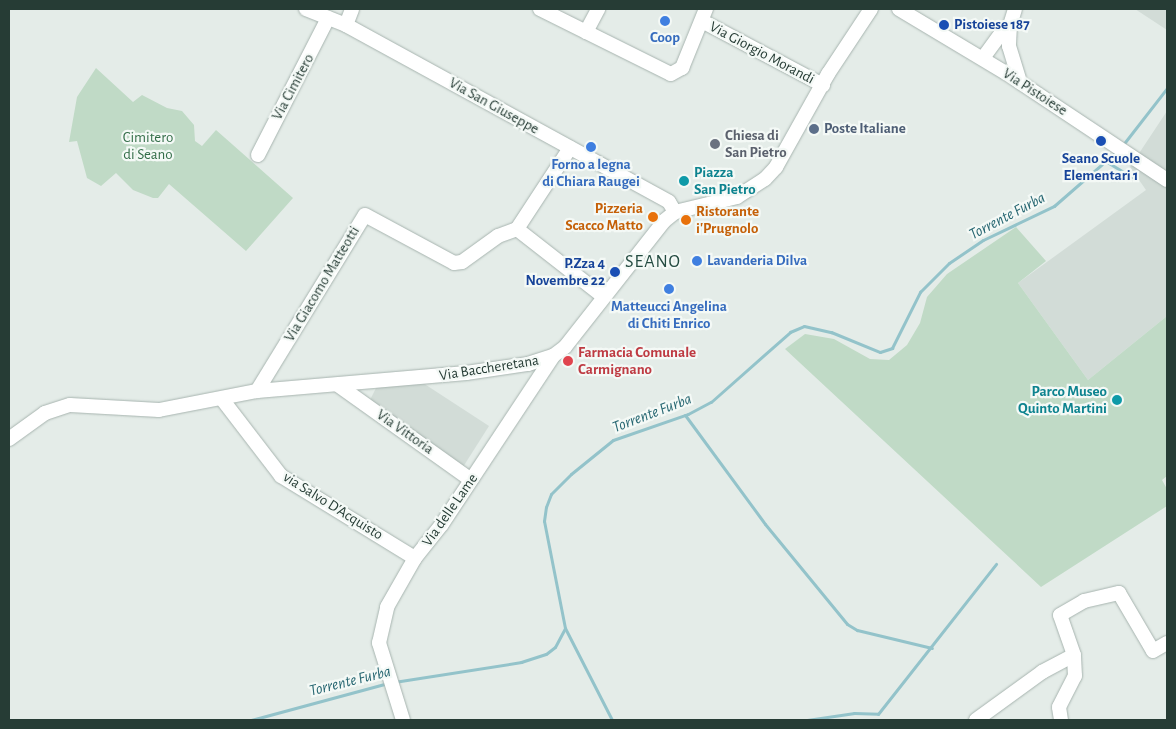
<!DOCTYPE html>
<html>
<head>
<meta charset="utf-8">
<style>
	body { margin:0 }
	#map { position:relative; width:1176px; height:729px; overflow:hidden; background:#e4ece8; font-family:"Alegreya Sans",sans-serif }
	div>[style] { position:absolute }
	.built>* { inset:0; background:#d2dcd7 }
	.green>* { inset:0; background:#c0dac6 }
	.stream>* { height:3px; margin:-1.5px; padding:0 1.5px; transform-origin:1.5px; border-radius:1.5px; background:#93c3ca }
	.roads { filter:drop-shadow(0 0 1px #a7b4af) drop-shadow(0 0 1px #a7b4af) }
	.minor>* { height:14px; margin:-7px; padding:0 7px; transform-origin:7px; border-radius:7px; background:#fff }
	.dots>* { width:14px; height:14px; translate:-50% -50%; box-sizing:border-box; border:2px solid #f4f9f6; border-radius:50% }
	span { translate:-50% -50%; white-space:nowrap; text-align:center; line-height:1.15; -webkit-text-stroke:4.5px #f4f9f6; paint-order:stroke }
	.transit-label { font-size:15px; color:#164399; font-weight:700 }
	.left { translate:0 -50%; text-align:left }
	.right { translate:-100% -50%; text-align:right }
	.shop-label { font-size:15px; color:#366cbe; font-weight:700 }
	.street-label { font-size:15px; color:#263c35 }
	.service-label { font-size:15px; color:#4e5e75; font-weight:700 }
	.worship-label { font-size:15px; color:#5b616d; font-weight:700 }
	.park-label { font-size:15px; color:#346e49 }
	.culture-label { font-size:15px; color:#0d838f; font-weight:700 }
	.food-label { font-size:15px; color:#c56008; font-weight:700 }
	.health-label { font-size:15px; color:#be3a42; font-weight:700 }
	.water-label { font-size:16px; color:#266671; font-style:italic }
	.quarter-label { font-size:18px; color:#244b41; letter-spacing:1px }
	.frame { position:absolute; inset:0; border:10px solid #263c35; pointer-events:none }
</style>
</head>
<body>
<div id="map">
	<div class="built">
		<i style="clip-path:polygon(1135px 9px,1167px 9px,1167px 30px)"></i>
		<i style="clip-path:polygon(1167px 111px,1167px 316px,1088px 380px,1018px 283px,1146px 190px,1130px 167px)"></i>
		<i style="clip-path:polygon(423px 383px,489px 426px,463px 467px,369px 402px,377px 386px)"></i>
	</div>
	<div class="green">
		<i style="clip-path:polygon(96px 68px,133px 102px,142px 95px,167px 108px,182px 111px,194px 125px,195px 141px,202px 146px,216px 130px,293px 198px,246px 251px,169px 184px,158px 198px,153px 198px,133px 190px,116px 173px,101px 186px,87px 178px,77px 141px,69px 142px,77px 97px)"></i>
		<i style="clip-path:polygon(1016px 227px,1046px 261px,1018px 283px,1088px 380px,1167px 316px,1167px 476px,1162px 480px,1167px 489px,1167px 506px,1041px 587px,785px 349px,805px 334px,834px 339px,870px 359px,889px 360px,907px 345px,920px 323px,927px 297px,947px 274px)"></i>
	</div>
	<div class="stream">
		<i style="left:1122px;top:146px;width:73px;rotate:-52.2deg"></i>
		<i style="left:1107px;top:162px;width:29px;rotate:31deg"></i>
		<i style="left:685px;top:415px;width:135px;rotate:53.7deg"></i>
		<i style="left:765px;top:524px;width:129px;rotate:50.6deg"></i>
		<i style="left:847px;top:624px;width:12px;rotate:31deg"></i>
		<i style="left:857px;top:630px;width:77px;rotate:13.5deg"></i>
		<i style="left:565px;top:628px;width:103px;rotate:62.9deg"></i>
		<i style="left:394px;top:682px;width:129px;rotate:-8.9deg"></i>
		<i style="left:521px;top:662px;width:26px;rotate:-18deg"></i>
		<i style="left:546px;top:654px;width:11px;rotate:-38deg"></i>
		<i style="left:555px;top:647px;width:21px;rotate:-62deg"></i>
		<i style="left:565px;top:628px;width:109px;rotate:-101.1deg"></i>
		<i style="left:544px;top:521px;width:14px;rotate:-82deg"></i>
		<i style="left:546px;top:507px;width:14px;rotate:-69deg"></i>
		<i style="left:551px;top:494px;width:28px;rotate:-45deg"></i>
		<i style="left:571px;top:474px;width:54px;rotate:-39deg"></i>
		<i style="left:613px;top:440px;width:79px;rotate:-19.1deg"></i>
		<i style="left:688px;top:414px;width:26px;rotate:-28deg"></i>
		<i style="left:711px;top:402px;width:106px;rotate:-41.5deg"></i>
		<i style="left:790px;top:332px;width:15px;rotate:-23deg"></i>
		<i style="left:804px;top:326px;width:28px;rotate:13deg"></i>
		<i style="left:831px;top:332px;width:53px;rotate:22.2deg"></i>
		<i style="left:880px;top:352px;width:13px;rotate:-18deg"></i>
		<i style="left:892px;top:348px;width:63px;rotate:-63.4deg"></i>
		<i style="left:920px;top:292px;width:41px;rotate:-45deg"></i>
		<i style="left:949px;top:263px;width:41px;rotate:-34.1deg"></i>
		<i style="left:983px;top:240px;width:79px;rotate:-25.6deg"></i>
		<i style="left:1054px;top:206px;width:82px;rotate:-41.1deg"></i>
		<i style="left:251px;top:720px;width:142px;rotate:-15.1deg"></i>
		<i style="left:807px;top:720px;width:48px;rotate:-8.5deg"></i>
		<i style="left:854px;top:713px;width:24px;rotate:2deg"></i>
		<i style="left:878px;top:714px;width:191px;rotate:-51.8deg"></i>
	</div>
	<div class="roads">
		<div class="minor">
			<i style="left:306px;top:9px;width:43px;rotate:21.8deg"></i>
			<i style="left:346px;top:25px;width:368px;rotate:28.7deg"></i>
			<i style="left:669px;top:202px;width:12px;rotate:59deg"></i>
			<i style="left:540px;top:9px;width:146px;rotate:26.4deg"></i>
			<i style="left:671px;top:74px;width:13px;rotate:-29deg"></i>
			<i style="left:682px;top:68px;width:64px;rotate:-67.9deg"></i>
			<i style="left:899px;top:9px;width:125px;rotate:30.9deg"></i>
			<i style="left:1006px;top:73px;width:193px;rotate:33.6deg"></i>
			<i style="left:1015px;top:9px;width:17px;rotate:107deg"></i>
			<i style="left:1010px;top:25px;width:21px;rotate:93deg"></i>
			<i style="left:1009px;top:46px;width:38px;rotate:73deg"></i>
			<i style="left:702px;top:21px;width:137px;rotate:27.9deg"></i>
			<i style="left:346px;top:25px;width:17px;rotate:-69deg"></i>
			<i style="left:586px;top:32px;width:26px;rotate:-62deg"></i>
			<i style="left:983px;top:58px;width:29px;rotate:-54deg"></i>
			<i style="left:258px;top:155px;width:154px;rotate:-62.9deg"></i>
			<i style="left:517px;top:229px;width:97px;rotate:-56.8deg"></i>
			<i style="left:338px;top:385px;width:163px;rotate:35.5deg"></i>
			<i style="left:257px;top:391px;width:206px;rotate:-58.5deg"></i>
			<i style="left:365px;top:215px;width:101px;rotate:28.3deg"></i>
			<i style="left:454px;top:263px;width:8px;rotate:-7deg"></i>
			<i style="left:462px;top:262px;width:44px;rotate:-35.8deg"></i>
			<i style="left:498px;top:236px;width:20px;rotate:-20deg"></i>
			<i style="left:517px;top:229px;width:110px;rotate:38deg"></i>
			<i style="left:222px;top:399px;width:97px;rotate:52.5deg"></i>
			<i style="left:281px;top:476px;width:157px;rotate:31.5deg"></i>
			<i style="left:9px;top:439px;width:44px;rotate:-35.8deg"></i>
			<i style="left:45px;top:413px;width:26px;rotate:-18deg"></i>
			<i style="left:70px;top:405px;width:89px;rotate:3.2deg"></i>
			<i style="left:159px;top:410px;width:100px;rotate:-11deg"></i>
			<i style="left:257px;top:391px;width:210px;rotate:-4.9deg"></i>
			<i style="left:466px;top:373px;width:63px;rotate:-8.3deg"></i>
			<i style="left:528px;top:364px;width:26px;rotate:-18deg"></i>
			<i style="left:553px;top:356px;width:15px;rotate:-37deg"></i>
			<i style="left:565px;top:347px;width:160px;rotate:-51.8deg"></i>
			<i style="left:664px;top:221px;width:14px;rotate:-39deg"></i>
			<i style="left:675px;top:212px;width:64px;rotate:-13.6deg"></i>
			<i style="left:737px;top:197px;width:33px;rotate:-33deg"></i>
			<i style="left:765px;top:179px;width:16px;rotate:-47deg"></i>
			<i style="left:776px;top:167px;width:107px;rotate:-60.8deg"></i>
			<i style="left:828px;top:74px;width:78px;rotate:-56.5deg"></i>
			<i style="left:403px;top:720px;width:81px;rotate:-107.3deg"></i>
			<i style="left:379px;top:643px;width:37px;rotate:-77deg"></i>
			<i style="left:387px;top:607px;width:56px;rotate:-60.3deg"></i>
			<i style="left:415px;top:558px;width:43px;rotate:-51.5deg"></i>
			<i style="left:442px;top:524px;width:201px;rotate:-56.5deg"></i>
			<i style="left:976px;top:720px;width:82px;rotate:-36deg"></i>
			<i style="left:1042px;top:672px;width:36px;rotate:-28deg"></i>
			<i style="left:1074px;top:655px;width:42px;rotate:-109.3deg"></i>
			<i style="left:1060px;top:615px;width:28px;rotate:-30deg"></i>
			<i style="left:1084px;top:601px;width:36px;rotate:-13deg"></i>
			<i style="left:1119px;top:593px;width:67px;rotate:59.6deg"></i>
			<i style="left:1153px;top:651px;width:16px;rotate:-30deg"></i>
			<i style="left:1061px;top:720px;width:13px;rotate:-99deg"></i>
			<i style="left:1059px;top:707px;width:35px;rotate:-63deg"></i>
			<i style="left:1075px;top:676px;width:21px;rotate:-93deg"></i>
		</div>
	</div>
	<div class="dots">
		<i style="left:665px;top:21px;background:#3f7fe0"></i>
		<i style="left:944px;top:25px;background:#1a4fb4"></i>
		<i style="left:814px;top:129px;background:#5c6f8a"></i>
		<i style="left:1101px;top:141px;background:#1a4fb4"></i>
		<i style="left:715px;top:144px;background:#6b7280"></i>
		<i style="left:591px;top:147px;background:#3f7fe0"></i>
		<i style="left:684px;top:181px;background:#0f9aa8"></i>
		<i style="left:653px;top:217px;background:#e8710a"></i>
		<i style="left:686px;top:220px;background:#e8710a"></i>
		<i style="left:697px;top:261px;background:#3f7fe0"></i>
		<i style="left:615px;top:272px;background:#1a4fb4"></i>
		<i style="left:669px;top:289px;background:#3f7fe0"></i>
		<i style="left:568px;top:361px;background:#e0444e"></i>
		<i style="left:1117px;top:400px;background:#0f9aa8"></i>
	</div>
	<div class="transit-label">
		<span class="left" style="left:954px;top:25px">Pistoiese 187</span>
		<span style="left:1101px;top:167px">Seano Scuole<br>Elementari 1</span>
		<span class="right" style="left:605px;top:272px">P.Zza 4<br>Novembre 22</span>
	</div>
	<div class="shop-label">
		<span style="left:665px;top:38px">Coop</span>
		<span style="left:591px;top:173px">Forno a legna<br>di Chiara Raugei</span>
		<span class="left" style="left:707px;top:261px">Lavanderia Dilva</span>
		<span style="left:669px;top:315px">Matteucci Angelina<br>di Chiti Enrico</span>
	</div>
	<div class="street-label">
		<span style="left:762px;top:53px;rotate:28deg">Via Giorgio Morandi</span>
		<span style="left:293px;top:87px;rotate:-62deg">Via Cimitero</span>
		<span style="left:1035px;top:92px;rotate:33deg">Via Pistoiese</span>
		<span style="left:494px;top:106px;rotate:29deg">Via San Giuseppe</span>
		<span style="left:322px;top:284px;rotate:-59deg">Via Giacomo Matteotti</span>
		<span style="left:489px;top:368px;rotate:-9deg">Via Baccheretana</span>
		<span style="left:405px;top:432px;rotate:35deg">Via Vittoria</span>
		<span style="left:333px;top:506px;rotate:32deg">via Salvo D'Acquisto</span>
		<span style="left:450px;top:510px;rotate:-55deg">Via delle Lame</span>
	</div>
	<div class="service-label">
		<span class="left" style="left:824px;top:129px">Poste Italiane</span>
	</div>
	<div class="worship-label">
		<span class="left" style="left:725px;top:144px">Chiesa di<br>San Pietro</span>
	</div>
	<div class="park-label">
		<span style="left:148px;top:146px">Cimitero<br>di Seano</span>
	</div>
	<div class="culture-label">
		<span class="left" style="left:694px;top:181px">Piazza<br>San Pietro</span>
		<span class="right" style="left:1107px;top:400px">Parco Museo<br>Quinto Martini</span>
	</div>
	<div class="food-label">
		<span class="right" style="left:643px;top:217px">Pizzeria<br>Scacco Matto</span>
		<span class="left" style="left:696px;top:220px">Ristorante<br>i'Prugnolo</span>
	</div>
	<div class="health-label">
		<span class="left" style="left:578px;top:361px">Farmacia Comunale<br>Carmignano</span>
	</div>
	<div class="water-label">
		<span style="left:1007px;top:216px;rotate:-28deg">Torrente Furba</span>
		<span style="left:652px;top:413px;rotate:-21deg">Torrente Furba</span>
		<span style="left:350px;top:681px;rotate:-14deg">Torrente Furba</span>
	</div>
	<div class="quarter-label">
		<span style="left:653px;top:262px">SEANO</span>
	</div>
	<div class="frame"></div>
</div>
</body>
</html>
